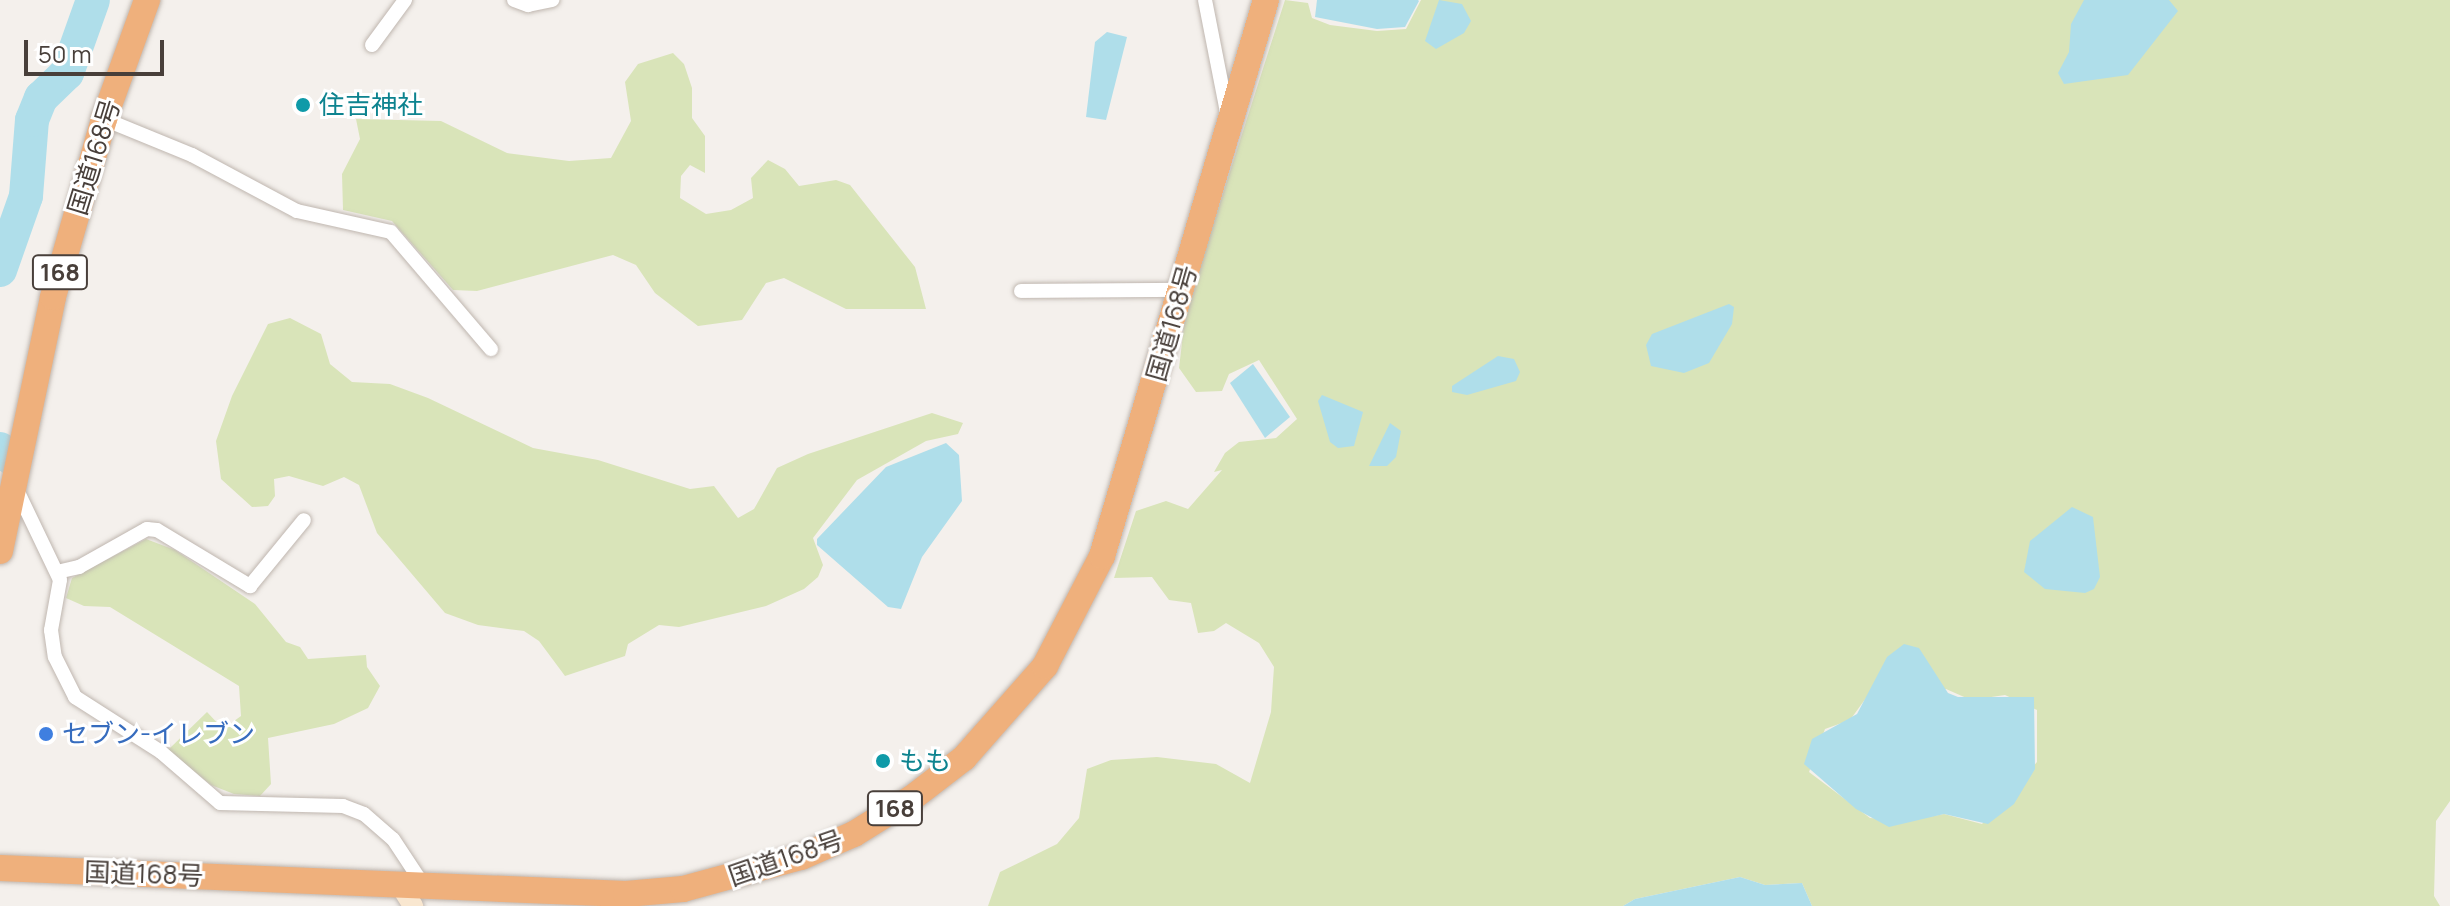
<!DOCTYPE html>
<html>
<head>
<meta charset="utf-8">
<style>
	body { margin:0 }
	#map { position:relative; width:2450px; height:906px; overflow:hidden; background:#f4f0ec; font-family:Manrope,"Noto Sans JP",sans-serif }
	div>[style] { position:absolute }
	.green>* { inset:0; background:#d9e4b9 }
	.water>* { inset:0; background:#afdeea }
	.river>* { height:34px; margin:-17px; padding:0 17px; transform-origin:17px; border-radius:17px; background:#afdeea }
	.roads { filter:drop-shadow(0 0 2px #bfb6af) drop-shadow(0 0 2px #bfb6af) }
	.street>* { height:14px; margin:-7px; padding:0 7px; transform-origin:7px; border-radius:7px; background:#fff }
	.secondary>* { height:20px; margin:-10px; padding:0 10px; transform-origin:10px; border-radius:10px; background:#f9e7d0 }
	.highway>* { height:26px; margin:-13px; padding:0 13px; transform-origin:13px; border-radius:13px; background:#efb07c }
	.dots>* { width:22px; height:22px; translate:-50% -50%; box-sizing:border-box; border:4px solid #fff; border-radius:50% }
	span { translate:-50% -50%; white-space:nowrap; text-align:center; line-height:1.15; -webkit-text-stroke:6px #fff; paint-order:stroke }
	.shield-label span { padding:2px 6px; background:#fff; border:2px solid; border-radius:6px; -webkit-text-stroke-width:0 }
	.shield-label { font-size:24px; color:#483f3a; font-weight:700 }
	.culture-label { font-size:26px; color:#0d838f }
	.left { translate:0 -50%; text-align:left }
	.street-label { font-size:26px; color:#483f3a }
	.shop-label { font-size:26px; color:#366cbe }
	.scale { position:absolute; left:24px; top:40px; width:140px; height:36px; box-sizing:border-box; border:4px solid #483f3a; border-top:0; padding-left:10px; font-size:24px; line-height:28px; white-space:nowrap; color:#483f3a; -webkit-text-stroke:6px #fff; paint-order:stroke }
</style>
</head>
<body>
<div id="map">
	<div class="green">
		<i style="clip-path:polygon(evenodd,1285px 0,1308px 3px,1312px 18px,1330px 25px,1377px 31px,1406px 29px,1421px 0,2450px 0,2450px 801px,2436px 821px,2434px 896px,2440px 906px,1812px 906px,1802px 883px,1765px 885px,1740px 877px,1635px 899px,1623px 906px,988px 906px,1000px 872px,1057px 844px,1079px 818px,1087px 769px,1111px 760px,1157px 757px,1216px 764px,1250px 783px,1271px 712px,1273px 681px,1274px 667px,1259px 643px,1226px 623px,1214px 631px,1198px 633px,1191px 603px,1169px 600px,1152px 577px,1114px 578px,1136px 511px,1166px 501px,1188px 509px,1222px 470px,1214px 472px,1225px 453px,1239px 442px,1276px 438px,1297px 419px,1259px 360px,1229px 374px,1222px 391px,1196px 392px,1179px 368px,1186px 309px,1285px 0,1946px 689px,1971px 700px,2005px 695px,2037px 710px,2037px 762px,1982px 824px,1944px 814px,1907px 821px,1870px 818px,1809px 772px,1825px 729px,1850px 720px,1866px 698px,1946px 689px)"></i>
		<i style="clip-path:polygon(673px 53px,684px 64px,692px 88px,692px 118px,705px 136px,705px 173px,690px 165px,681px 176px,680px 198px,706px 214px,731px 210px,753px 198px,751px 178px,768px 160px,785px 169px,799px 186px,836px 180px,850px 185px,915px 267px,926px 309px,846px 309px,784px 278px,766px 283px,742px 320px,698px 326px,655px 293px,636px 265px,613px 255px,477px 291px,453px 290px,392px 221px,343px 210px,342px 174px,360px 139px,356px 119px,441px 121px,507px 153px,569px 161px,611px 158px,631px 121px,625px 82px,638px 64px)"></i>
		<i style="clip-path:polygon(290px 318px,321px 334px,330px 364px,352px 382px,390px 384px,428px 398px,533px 448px,598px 460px,690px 489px,714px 486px,738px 518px,754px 509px,777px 468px,808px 454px,932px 413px,963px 423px,958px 434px,926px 441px,857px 480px,813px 538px,823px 565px,818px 577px,804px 589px,766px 606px,679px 627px,659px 625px,628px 644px,625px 656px,565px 676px,539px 641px,524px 631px,478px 625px,445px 613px,377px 533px,359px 485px,344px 477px,323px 486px,289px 476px,274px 479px,275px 496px,268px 506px,252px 507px,221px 479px,216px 441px,232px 396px,268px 324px)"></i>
		<i style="clip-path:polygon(146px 539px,175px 550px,255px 604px,286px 642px,300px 647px,308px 659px,366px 655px,367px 667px,380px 686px,368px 708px,334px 724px,268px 738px,271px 784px,260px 796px,234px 794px,211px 785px,168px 750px,207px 712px,223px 729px,241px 716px,239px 686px,110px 607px,84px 606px,66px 598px,72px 578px)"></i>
	</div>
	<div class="water">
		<i style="clip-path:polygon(1317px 0,1418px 0,1419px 1px,1405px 27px,1377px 29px,1315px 17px)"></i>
		<i style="clip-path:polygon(1439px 0,1462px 4px,1471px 21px,1464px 33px,1436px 49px,1425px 41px)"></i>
		<i style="clip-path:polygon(2084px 0,2169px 0,2178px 11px,2128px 75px,2064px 84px,2058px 73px,2069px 52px,2071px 24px)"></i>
		<i style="clip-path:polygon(1107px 32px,1127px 37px,1106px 120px,1086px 117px,1095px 42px)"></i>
		<i style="clip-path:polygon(1729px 304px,1734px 307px,1732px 324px,1709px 363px,1684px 373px,1651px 366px,1646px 345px,1652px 334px)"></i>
		<i style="clip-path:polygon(1498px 356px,1514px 359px,1520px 372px,1516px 381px,1467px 395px,1452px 392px,1452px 386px)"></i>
		<i style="clip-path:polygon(1253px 364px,1290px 417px,1265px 438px,1230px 383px)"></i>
		<i style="clip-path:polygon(1322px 395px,1363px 412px,1354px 446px,1338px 448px,1330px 442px,1318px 401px)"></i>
		<i style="clip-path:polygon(1390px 423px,1401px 431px,1396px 457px,1387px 466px,1369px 466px)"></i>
		<i style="clip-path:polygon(946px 443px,959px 455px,962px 501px,922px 557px,901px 609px,888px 607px,817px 545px,817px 539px,886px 467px)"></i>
		<i style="clip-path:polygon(2072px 507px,2093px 517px,2100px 577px,2094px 589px,2085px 593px,2045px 589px,2024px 572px,2030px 541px)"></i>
		<i style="clip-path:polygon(1904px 644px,1919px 648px,1948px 693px,1958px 697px,2034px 697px,2035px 769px,2014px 804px,1988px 824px,1944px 814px,1889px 827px,1856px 809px,1804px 764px,1812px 739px,1857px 714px,1887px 657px)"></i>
		<i style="clip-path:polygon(1740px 877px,1765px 885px,1802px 883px,1812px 906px,1623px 906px,1635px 899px)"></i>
	</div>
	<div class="river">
		<i style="left:0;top:270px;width:78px;rotate:-70.6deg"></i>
		<i style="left:26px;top:196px;width:76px;rotate:-85.5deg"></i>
		<i style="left:32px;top:120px;width:24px;rotate:-68deg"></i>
		<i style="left:41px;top:98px;width:36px;rotate:-44deg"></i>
		<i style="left:67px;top:73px;width:77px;rotate:-70.4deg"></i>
		<i style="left:0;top:449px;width:14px;rotate:39deg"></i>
	</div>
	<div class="roads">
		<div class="street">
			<i style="left:514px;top:0;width:15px;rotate:20deg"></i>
			<i style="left:528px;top:5px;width:25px;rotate:-12deg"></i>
			<i style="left:1205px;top:0;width:119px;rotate:78.9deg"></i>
			<i style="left:372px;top:45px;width:56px;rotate:-53.7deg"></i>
			<i style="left:104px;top:119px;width:95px;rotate:22.2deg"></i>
			<i style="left:192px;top:155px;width:119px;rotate:28.1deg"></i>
			<i style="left:297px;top:211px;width:96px;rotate:12.6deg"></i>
			<i style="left:391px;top:232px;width:154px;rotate:49.5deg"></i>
			<i style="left:1021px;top:291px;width:160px;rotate:-0.4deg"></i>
			<i style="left:15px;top:486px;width:104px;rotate:64.4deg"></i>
			<i style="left:60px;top:580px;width:51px;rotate:100.2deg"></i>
			<i style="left:51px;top:630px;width:27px;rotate:82deg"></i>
			<i style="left:55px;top:657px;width:45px;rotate:63.4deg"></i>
			<i style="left:75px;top:697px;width:102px;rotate:32.6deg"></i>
			<i style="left:161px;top:752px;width:78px;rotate:40.8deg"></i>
			<i style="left:220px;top:803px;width:123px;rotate:1.4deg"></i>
			<i style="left:343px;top:806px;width:22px;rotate:21deg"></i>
			<i style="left:364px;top:814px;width:38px;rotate:41deg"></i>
			<i style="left:393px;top:839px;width:56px;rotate:56.6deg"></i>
			<i style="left:57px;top:572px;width:23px;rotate:-13deg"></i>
			<i style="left:79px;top:567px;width:78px;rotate:-29.2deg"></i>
			<i style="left:147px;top:529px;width:10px;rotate:6deg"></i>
			<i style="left:157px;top:530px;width:109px;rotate:31.1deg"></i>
			<i style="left:250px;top:586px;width:85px;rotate:-50.7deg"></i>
		</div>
		<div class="secondary">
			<i style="left:400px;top:885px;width:25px;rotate:58deg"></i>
		</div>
		<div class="highway">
			<i style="left:0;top:551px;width:259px;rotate:-78.2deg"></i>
			<i style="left:53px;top:297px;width:185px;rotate:-74deg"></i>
			<i style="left:104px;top:119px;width:127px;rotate:-70.1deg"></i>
			<i style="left:0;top:868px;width:627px;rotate:2.38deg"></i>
			<i style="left:626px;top:894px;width:57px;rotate:-5deg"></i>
			<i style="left:683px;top:889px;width:122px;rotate:-15.2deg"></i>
			<i style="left:801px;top:857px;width:58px;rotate:-23.5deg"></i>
			<i style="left:854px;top:834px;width:68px;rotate:-31.8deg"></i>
			<i style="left:912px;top:798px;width:66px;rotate:-37.6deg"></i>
			<i style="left:964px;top:758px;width:123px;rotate:-48.6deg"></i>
			<i style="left:1045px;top:666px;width:124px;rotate:-62.6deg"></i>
			<i style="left:1102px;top:556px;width:580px;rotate:-73.57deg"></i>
		</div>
	</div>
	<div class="dots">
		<i style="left:303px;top:105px;background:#0f9aa8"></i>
		<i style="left:46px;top:734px;background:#3f7fe0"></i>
		<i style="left:883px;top:761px;background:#0f9aa8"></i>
	</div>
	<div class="shield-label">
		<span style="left:60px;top:272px">168</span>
		<span style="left:895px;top:808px">168</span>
	</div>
	<div class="culture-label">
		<span class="left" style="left:319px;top:105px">住吉神社</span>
		<span class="left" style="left:899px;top:761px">もも</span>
	</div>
	<div class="street-label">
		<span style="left:94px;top:157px;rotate:-73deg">国道168号</span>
		<span style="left:1172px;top:323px;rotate:-74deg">国道168号</span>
		<span style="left:786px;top:858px;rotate:-19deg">国道168号</span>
		<span style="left:144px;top:874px;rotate:2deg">国道168号</span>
	</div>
	<div class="shop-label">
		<span class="left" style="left:62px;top:734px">セブン-イレブン</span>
	</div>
	<div class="scale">50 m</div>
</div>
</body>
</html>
